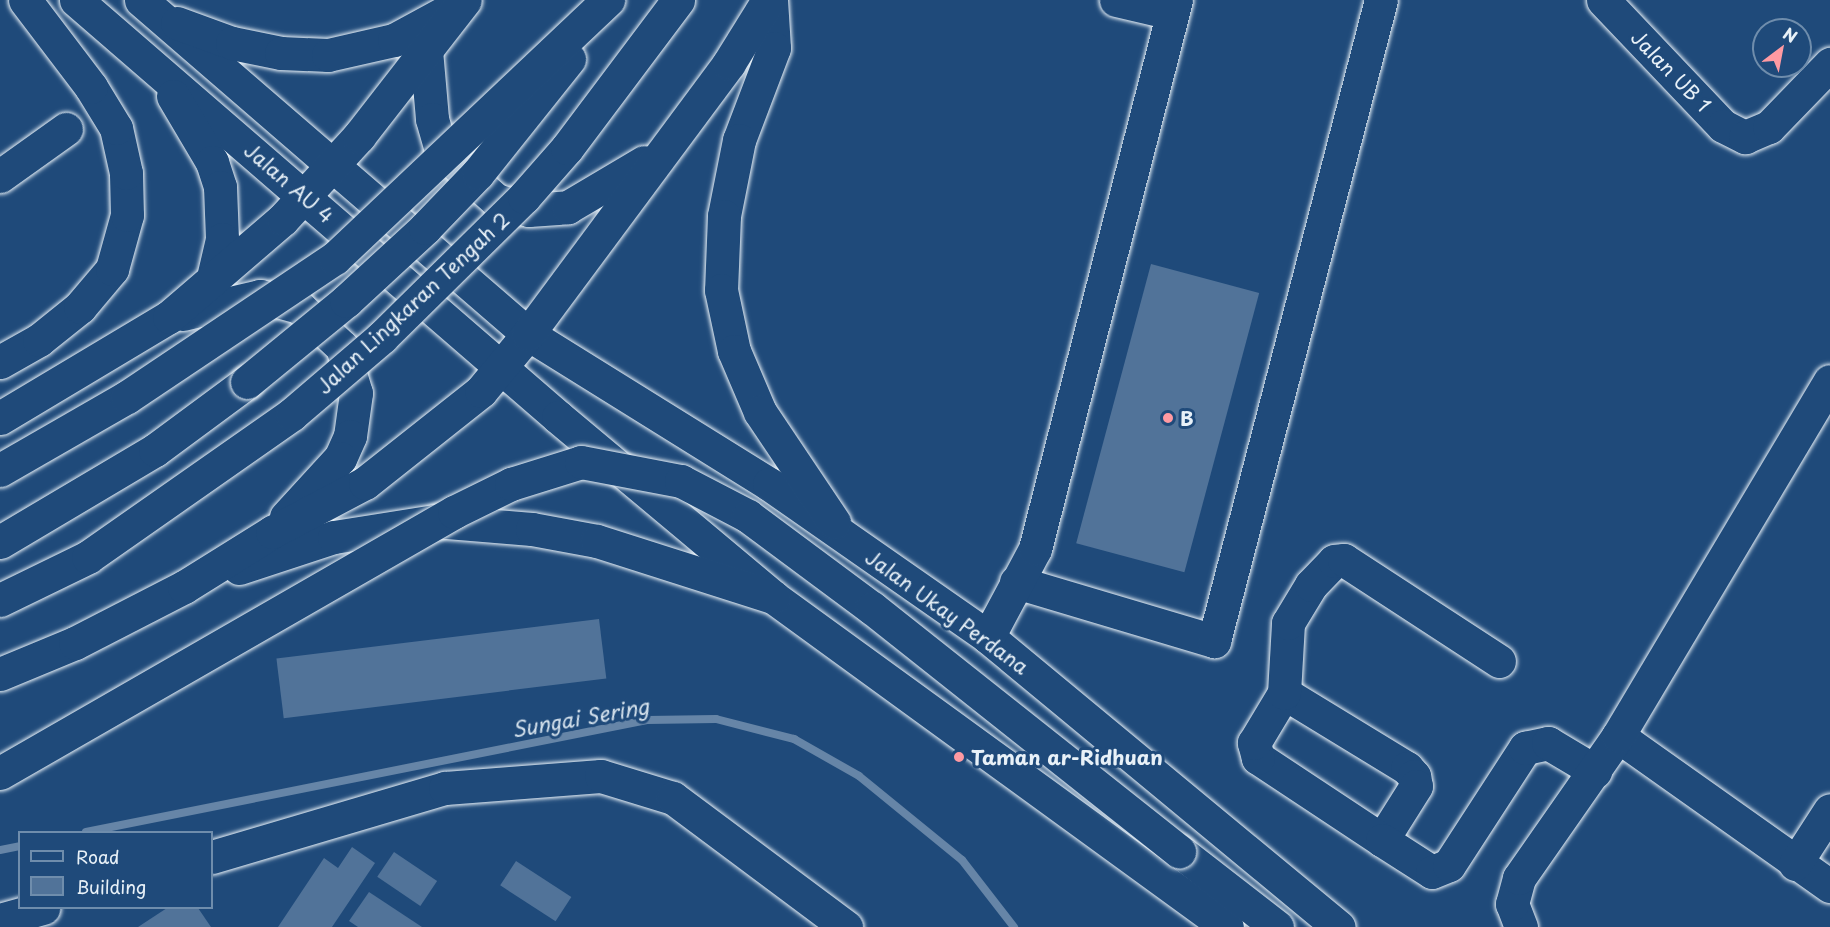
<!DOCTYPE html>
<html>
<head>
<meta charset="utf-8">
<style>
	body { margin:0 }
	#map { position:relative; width:1830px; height:927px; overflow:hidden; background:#1f4a7a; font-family:"Playpen Sans",sans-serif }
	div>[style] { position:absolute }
	.stream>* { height:8px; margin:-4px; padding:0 4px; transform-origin:4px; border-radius:4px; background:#6685a7 }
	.building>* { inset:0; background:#517399; transform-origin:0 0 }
	.roads { filter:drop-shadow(0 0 2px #e8f1f8) drop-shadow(0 0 2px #e8f1f8) }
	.minor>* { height:33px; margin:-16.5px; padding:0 16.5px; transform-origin:16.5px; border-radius:16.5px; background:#1f4a7a }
	.highway>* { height:33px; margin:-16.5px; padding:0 16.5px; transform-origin:16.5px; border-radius:16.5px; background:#1f4a7a }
	.bridges { filter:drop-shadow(0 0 2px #e8f1f8) drop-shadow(0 0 2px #e8f1f8) }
	.highway-bridge>* { height:33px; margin:-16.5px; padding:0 16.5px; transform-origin:16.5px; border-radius:16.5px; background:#1f4a7a }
	.dots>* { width:16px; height:16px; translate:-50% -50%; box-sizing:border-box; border:3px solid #1f4a7a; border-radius:50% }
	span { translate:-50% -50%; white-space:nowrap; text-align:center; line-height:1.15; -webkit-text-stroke:6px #1f4a7a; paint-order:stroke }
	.street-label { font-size:20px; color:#e8f1f8 }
	.poi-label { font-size:20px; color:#e8f1f8; font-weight:700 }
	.left { translate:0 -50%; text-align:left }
	.water-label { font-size:21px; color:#d4e1ec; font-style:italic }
	.legend { position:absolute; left:18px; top:831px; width:195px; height:78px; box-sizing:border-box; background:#1f4a7a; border:2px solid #6f8dac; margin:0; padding:8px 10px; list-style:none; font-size:18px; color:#e8f1f8 }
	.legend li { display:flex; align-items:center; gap:12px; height:30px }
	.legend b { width:30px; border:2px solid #6f8dac }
	.north { position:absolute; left:1752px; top:18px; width:60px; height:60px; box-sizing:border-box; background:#1f4a7a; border:2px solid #6f8dac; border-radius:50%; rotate:32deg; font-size:16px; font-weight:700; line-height:24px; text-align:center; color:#e8f1f8 }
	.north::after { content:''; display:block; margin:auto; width:21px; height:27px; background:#ff9aa2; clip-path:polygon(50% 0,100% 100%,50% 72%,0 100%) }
</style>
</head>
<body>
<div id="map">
	<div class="stream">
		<i style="left:86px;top:832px;width:572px;rotate:-11.29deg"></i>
		<i style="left:647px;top:720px;width:69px;rotate:-0.8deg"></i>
		<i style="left:716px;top:719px;width:81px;rotate:14.4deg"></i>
		<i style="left:794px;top:739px;width:75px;rotate:29.6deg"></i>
		<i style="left:859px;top:776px;width:133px;rotate:39.2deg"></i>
		<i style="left:962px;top:860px;width:85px;rotate:52.2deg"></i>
		<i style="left:0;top:850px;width:20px;rotate:-11deg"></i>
	</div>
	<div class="building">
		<i style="left:1151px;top:264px;width:112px;height:289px;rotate:15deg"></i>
		<i style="left:599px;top:619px;width:60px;height:325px;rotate:83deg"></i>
		<i style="clip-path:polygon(352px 847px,375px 863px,332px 927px,278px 927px,324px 858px,338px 868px)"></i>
		<i style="left:394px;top:852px;width:52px;height:30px;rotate:34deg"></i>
		<i style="left:516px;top:861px;width:66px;height:29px;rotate:33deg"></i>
		<i style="clip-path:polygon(369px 892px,422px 927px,358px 927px,349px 921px)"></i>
		<i style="clip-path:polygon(167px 908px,198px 908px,211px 927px,138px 927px)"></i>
	</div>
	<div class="roads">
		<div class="minor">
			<i style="left:76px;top:0;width:637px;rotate:40.86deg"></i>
			<i style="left:558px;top:417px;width:280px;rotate:39.9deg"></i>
			<i style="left:773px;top:597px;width:561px;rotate:36.01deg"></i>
			<i style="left:141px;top:0;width:511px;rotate:40.8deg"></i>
			<i style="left:528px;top:334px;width:284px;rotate:31.9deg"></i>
			<i style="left:769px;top:484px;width:267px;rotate:34.9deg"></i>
			<i style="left:988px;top:637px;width:455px;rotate:39.6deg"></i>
			<i style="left:771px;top:0;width:48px;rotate:86.4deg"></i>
			<i style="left:774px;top:48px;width:98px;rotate:110.8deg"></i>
			<i style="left:739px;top:140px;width:77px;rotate:101.2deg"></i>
			<i style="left:724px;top:216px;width:74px;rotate:92.3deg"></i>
			<i style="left:721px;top:290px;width:62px;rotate:78deg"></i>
			<i style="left:734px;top:351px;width:66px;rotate:66.9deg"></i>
			<i style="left:760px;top:412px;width:133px;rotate:56.1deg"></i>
			<i style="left:1116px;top:0;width:57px;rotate:13.1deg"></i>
			<i style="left:1603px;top:0;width:174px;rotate:46.4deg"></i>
			<i style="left:1723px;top:126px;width:25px;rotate:27deg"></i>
			<i style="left:1745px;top:137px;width:26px;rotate:-23deg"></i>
			<i style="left:1769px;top:127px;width:88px;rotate:-45.9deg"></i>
			<i style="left:177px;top:23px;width:59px;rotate:20deg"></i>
			<i style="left:232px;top:43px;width:50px;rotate:11.5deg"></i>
			<i style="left:281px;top:53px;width:47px;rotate:2.4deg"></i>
			<i style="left:328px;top:55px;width:68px;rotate:-12.8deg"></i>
			<i style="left:394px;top:40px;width:77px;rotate:-28.6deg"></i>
			<i style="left:173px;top:96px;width:77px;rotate:59.4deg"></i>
			<i style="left:212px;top:162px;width:26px;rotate:72deg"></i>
			<i style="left:220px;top:187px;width:52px;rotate:87.8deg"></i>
			<i style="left:222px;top:239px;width:44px;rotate:103.1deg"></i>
			<i style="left:0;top:176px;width:81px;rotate:-35.5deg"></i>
			<i style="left:1016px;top:582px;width:207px;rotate:16.6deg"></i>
			<i style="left:1214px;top:641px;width:662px;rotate:-75.4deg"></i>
			<i style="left:988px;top:637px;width:100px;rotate:-61.9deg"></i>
			<i style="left:1035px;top:549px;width:567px;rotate:-75.6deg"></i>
			<i style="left:1284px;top:693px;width:144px;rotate:31.4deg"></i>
			<i style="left:1407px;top:768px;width:11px;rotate:49deg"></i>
			<i style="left:1414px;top:776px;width:10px;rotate:79deg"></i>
			<i style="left:1416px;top:786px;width:64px;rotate:122.2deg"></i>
			<i style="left:1382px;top:840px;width:149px;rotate:-146.5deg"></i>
			<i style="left:1258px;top:758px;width:16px;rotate:-105deg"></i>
			<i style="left:1254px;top:743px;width:58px;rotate:-59deg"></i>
			<i style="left:1284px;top:693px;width:70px;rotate:-86.7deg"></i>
			<i style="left:1288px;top:623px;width:44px;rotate:-58.8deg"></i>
			<i style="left:1311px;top:585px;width:33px;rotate:-46deg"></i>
			<i style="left:1334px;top:561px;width:10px;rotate:-6deg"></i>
			<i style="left:1344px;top:560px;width:185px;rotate:33.1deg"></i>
			<i style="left:1618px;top:736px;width:260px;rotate:35.3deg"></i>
			<i style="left:1382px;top:840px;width:59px;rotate:32.6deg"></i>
			<i style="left:1432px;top:872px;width:18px;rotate:-22deg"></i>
			<i style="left:1449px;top:865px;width:140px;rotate:-57deg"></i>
			<i style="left:1525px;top:748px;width:24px;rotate:-12deg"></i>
			<i style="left:1548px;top:743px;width:55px;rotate:30.8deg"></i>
			<i style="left:212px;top:857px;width:243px;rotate:-16.5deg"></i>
			<i style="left:445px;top:788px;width:156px;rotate:-4.4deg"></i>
			<i style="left:601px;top:776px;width:75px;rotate:17deg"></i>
			<i style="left:673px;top:798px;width:216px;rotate:36.7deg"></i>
			<i style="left:1795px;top:864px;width:64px;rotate:-57.1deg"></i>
			<i style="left:0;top:920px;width:45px;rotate:-15.6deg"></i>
			<i style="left:1521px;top:927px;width:25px;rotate:-111deg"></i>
			<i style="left:1512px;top:904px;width:27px;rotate:-75deg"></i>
			<i style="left:1519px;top:878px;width:173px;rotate:-55.1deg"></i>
			<i style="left:1618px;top:736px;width:413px;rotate:-59.2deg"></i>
		</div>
		<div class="highway">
			<i style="left:426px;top:50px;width:69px;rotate:85deg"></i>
			<i style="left:432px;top:119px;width:33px;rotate:74deg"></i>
			<i style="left:441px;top:151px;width:74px;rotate:41.7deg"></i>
			<i style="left:496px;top:200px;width:34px;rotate:17deg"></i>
			<i style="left:529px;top:210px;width:39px;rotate:-4deg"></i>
			<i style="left:568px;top:207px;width:88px;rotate:-30.6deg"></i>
			<i style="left:183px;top:314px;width:79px;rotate:-13.2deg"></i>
			<i style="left:260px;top:296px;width:41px;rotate:15.8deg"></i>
			<i style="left:299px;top:307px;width:59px;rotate:42.9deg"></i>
			<i style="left:342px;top:347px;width:48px;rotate:73.1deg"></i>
			<i style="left:356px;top:393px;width:43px;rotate:97.9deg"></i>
			<i style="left:350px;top:436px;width:24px;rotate:114deg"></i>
			<i style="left:340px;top:458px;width:80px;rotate:132.5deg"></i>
			<i style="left:0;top:362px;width:45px;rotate:-29.4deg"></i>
			<i style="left:39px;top:340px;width:53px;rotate:-38.8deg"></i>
			<i style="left:80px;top:307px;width:50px;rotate:-49.9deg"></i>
			<i style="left:112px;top:269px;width:56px;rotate:-74.5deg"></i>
			<i style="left:127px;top:215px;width:42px;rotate:-91.4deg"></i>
			<i style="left:126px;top:173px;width:46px;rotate:-102.5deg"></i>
			<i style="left:116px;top:128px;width:48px;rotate:-121.4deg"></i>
			<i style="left:91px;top:87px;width:109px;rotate:-127.2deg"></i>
			<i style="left:0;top:418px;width:197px;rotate:-30.9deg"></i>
			<i style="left:169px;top:317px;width:150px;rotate:-40.7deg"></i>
			<i style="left:283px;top:219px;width:113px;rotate:-47.5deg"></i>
			<i style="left:359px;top:136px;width:172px;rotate:-52.1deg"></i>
			<i style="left:0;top:542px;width:180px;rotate:-30.7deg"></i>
			<i style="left:155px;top:450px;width:114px;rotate:-36.5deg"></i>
			<i style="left:239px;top:568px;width:100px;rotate:-18.1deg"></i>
			<i style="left:334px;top:537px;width:102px;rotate:-9deg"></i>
			<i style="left:435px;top:521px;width:97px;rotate:4.7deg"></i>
			<i style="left:532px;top:529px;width:66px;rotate:10.5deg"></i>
			<i style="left:597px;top:541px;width:185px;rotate:17.7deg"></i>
			<i style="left:0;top:674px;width:81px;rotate:-22.5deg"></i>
			<i style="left:75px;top:643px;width:123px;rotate:-27.2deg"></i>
			<i style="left:184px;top:587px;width:104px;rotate:-32deg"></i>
			<i style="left:272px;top:532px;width:105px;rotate:-27.8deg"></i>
			<i style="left:365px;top:483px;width:148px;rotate:-38.4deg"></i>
			<i style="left:481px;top:391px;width:74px;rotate:-50.5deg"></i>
			<i style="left:528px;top:334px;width:337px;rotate:-53.4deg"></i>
			<i style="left:729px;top:63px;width:74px;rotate:-58.2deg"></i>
			<i style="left:1179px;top:851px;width:124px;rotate:37.8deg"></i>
		</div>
	</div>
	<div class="bridges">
		<div class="highway-bridge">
			<i style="left:247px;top:382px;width:128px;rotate:-39.3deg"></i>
			<i style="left:346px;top:301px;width:108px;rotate:-42.7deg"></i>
			<i style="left:425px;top:228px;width:76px;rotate:-46.1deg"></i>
			<i style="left:478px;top:173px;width:146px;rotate:-51.4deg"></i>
			<i style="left:0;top:470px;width:146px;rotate:-29.9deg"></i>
			<i style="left:127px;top:397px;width:250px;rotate:-33.8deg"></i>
			<i style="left:335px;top:258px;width:376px;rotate:-43.4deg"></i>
			<i style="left:0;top:600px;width:98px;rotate:-26deg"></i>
			<i style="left:88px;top:557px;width:249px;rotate:-35deg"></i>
			<i style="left:292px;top:414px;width:118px;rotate:-40.5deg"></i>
			<i style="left:382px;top:337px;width:199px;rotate:-44.6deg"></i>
			<i style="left:524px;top:197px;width:65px;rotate:-48.7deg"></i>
			<i style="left:567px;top:148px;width:185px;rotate:-53.1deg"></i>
			<i style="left:0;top:773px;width:524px;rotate:-29.89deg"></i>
			<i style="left:454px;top:512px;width:64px;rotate:-26.2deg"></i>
			<i style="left:511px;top:484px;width:73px;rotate:-17.4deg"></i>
			<i style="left:581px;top:462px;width:102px;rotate:10.8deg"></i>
			<i style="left:681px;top:481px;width:76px;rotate:27.6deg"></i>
			<i style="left:748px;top:516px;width:154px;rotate:36.6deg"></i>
			<i style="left:872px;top:608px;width:392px;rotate:38.4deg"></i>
		</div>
	</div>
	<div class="dots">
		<i style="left:1168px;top:418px;background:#ff9aa2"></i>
		<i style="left:959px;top:757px;background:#ff9aa2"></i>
	</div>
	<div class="street-label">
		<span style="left:1671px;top:71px;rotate:46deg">Jalan UB 1</span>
		<span style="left:289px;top:183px;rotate:41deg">Jalan AU 4</span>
		<span style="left:413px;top:303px;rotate:-43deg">Jalan Lingkaran Tengah 2</span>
		<span style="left:947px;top:612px;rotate:36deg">Jalan Ukay Perdana</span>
	</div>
	<div class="poi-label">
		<span class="left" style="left:1180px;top:418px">B</span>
		<span class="left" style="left:971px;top:757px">Taman ar-Ridhuan</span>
	</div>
	<div class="water-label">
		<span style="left:580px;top:717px;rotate:-10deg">Sungai Sering</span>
	</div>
	<ul class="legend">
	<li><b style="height:8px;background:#1f4a7a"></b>Road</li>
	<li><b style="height:16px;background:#517399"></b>Building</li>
	</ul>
	<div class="north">N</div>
</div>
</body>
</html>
